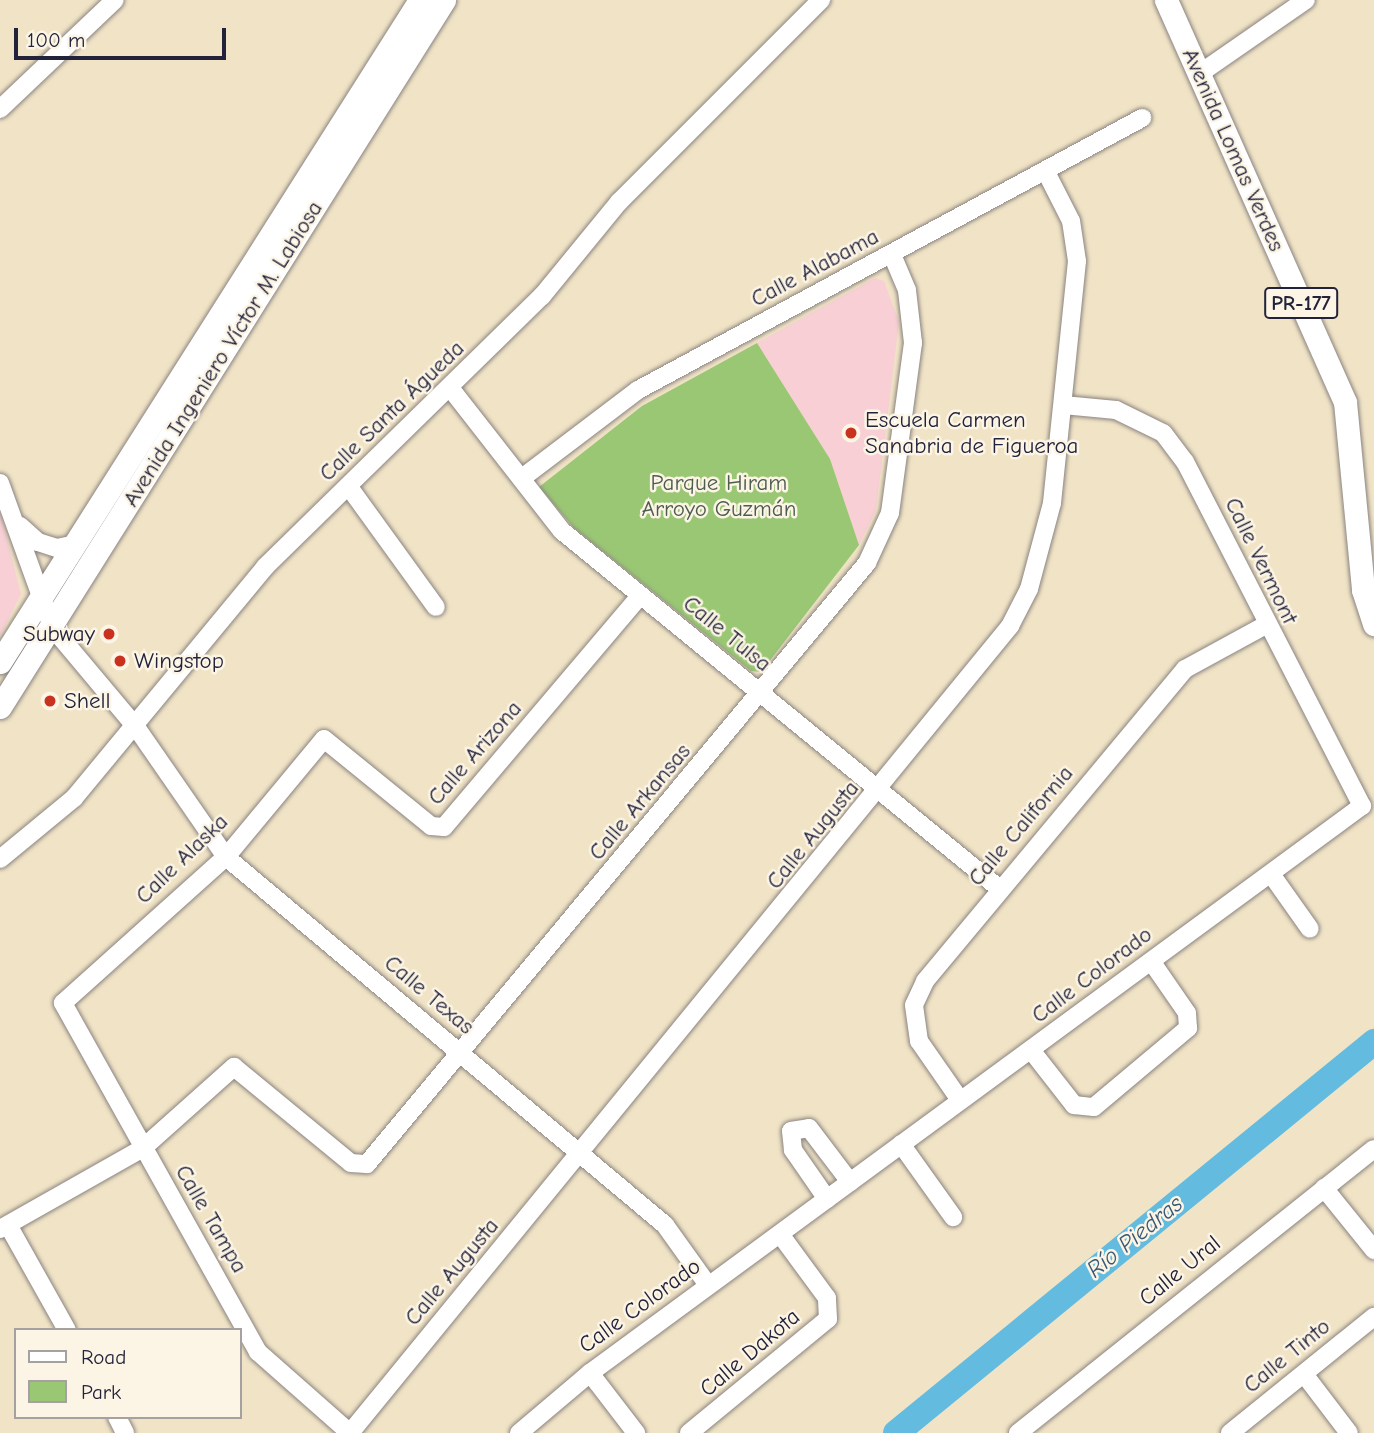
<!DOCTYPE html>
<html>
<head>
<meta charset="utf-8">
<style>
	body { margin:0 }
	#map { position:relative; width:1374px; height:1433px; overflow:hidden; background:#f1e4c6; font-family:"Comic Neue",sans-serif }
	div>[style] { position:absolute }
	.built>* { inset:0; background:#f7cfd4 }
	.green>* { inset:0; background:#9ac774 }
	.river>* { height:26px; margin:-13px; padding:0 13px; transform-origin:13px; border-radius:13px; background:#63bbe0 }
	.roads { filter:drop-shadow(0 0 2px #8a8380) drop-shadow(0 0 2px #8a8380) }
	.minor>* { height:18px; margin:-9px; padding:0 9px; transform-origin:9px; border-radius:9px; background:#fff }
	.major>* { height:23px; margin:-11.5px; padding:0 11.5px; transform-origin:11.5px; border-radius:11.5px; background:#fff }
	.dots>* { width:19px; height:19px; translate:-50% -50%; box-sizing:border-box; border:4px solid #fcf5e5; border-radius:50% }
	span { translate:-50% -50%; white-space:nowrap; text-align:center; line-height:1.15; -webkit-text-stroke:5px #fcf5e5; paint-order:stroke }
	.shield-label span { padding:2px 5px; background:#fcf5e5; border:2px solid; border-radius:5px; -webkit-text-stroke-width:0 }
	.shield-label { font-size:21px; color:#22223b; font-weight:700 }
	.street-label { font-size:23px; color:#22223b }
	.poi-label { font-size:23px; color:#22223b }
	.left { translate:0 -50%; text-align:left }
	.right { translate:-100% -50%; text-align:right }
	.park-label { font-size:23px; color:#4c5c4f }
	.water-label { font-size:24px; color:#395875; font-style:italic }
	.legend { position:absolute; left:14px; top:1328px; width:228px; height:91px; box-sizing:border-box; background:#fcf5e5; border:2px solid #a5a1a1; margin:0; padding:9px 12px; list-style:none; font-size:21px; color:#22223b }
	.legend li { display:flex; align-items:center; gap:14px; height:35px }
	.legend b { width:35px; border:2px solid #a5a1a1 }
	.scale { position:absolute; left:14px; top:28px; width:212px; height:32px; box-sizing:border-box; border:4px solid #22223b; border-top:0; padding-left:9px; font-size:21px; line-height:24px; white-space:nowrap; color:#22223b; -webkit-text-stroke:5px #fcf5e5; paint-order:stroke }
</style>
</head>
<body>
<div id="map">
	<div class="built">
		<i style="clip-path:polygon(875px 278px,884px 281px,899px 322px,876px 510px,859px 545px,830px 459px,757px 343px)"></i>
		<i style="clip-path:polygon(0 512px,21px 594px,0 636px)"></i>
	</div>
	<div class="green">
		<i style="clip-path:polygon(757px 343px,830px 459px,859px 545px,761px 672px,751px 671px,574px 528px,539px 487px,642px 406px)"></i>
	</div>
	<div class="river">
		<i style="left:896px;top:1433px;width:618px;rotate:-39.28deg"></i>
	</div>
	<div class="roads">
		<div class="minor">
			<i style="left:1199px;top:74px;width:130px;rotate:-34.7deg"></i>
			<i style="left:0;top:109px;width:158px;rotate:-43.5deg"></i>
			<i style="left:451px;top:389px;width:180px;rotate:52deg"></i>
			<i style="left:562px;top:531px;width:566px;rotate:39.26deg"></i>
			<i style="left:522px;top:478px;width:146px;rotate:-37.2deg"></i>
			<i style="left:638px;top:390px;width:573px;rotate:-28.35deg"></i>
			<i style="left:0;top:483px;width:153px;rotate:70.1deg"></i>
			<i style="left:52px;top:627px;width:131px;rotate:50deg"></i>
			<i style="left:136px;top:727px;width:158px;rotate:55.3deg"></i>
			<i style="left:226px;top:857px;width:573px;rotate:39.97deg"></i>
			<i style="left:665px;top:1225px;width:74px;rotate:54.4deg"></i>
			<i style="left:349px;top:487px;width:148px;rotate:54.1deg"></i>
			<i style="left:20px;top:526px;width:24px;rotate:42deg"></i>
			<i style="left:38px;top:542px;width:20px;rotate:18deg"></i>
			<i style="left:57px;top:548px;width:19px;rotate:-12deg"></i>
			<i style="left:0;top:859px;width:96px;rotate:-39.5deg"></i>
			<i style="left:74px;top:798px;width:300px;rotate:-50.4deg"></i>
			<i style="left:265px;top:567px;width:388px;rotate:-44.4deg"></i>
			<i style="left:542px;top:296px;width:122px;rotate:-50.7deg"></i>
			<i style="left:619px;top:202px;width:286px;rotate:-45deg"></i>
			<i style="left:1271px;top:874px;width:67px;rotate:54.7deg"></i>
			<i style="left:1031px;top:1050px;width:70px;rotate:52deg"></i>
			<i style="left:1074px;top:1105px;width:20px;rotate:6deg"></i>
			<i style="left:1094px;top:1107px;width:123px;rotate:-40deg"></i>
			<i style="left:1188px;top:1028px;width:15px;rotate:-94deg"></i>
			<i style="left:1187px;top:1013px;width:63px;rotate:-124.7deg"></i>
			<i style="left:960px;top:1100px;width:72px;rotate:-124.8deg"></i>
			<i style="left:919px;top:1041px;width:36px;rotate:-98deg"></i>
			<i style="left:914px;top:1005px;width:26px;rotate:-65deg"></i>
			<i style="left:925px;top:981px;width:406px;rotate:-50.2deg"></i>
			<i style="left:1185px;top:669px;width:90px;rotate:-28.6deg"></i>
			<i style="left:901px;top:1144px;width:90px;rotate:54.5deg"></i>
			<i style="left:1324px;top:1188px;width:80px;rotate:51.1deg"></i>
			<i style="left:827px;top:1199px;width:60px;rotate:-124.8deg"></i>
			<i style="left:793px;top:1150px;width:19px;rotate:-96deg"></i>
			<i style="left:791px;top:1131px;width:18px;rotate:-9deg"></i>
			<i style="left:809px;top:1128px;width:68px;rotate:52.8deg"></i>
			<i style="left:8px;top:1225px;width:120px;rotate:60.7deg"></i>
			<i style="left:0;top:1229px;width:164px;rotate:-29.5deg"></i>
			<i style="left:143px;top:1148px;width:122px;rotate:-41.7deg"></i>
			<i style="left:234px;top:1067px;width:151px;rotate:39.4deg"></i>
			<i style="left:351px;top:1163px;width:16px;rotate:4deg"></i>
			<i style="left:367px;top:1164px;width:782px;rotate:-50.24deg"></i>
			<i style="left:867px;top:563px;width:55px;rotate:-65.3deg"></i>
			<i style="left:890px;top:513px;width:172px;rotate:-82.3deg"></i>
			<i style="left:913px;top:343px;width:53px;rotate:-96.5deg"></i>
			<i style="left:907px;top:290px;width:38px;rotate:-113deg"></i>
			<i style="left:590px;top:1373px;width:76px;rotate:52.5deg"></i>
			<i style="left:1304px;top:1374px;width:74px;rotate:52.7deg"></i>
			<i style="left:117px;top:1417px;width:18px;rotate:63deg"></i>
			<i style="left:350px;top:1433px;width:1043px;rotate:-50.72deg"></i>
			<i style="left:1010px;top:626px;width:42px;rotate:-62.8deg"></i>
			<i style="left:1029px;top:589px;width:89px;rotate:-75deg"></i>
			<i style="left:1052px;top:503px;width:243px;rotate:-84.1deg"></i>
			<i style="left:1077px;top:261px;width:40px;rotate:-98.5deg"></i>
			<i style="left:1071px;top:221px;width:55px;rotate:-117deg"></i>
			<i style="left:350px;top:1433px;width:123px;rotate:-138.6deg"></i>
			<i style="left:258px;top:1352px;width:400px;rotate:-119.2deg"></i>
			<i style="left:63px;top:1003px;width:219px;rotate:-41.9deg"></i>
			<i style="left:226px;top:857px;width:153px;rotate:-50.3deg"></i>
			<i style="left:324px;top:739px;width:138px;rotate:39.1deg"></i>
			<i style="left:431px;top:826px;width:13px;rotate:4deg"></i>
			<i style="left:444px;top:827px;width:303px;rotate:-49.7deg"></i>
			<i style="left:519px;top:1433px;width:93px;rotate:-40.2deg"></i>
			<i style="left:590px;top:1373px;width:958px;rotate:-36.3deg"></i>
			<i style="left:1362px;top:806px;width:387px;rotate:-117.2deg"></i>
			<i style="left:1185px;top:462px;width:36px;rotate:-127deg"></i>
			<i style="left:1163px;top:433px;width:52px;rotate:-153.9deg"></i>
			<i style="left:1116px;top:410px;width:53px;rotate:-174.6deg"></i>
			<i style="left:689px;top:1433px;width:180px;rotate:-39.4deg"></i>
			<i style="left:828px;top:1319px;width:21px;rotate:-93deg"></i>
			<i style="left:827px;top:1298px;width:79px;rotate:-126.3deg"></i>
			<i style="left:1018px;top:1433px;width:455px;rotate:-38.6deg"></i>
			<i style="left:1230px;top:1433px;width:185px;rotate:-38.9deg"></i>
		</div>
		<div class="major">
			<i style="left:1166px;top:0;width:440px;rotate:66deg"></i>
			<i style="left:1345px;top:402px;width:189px;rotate:84.5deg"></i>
			<i style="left:1363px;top:590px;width:36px;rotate:72deg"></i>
			<i style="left:0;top:662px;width:784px;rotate:-57.61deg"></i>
			<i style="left:0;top:707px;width:835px;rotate:-57.87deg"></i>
		</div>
	</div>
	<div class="dots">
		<i style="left:851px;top:433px;background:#c8321e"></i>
		<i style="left:109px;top:634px;background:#c8321e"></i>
		<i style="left:120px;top:661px;background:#c8321e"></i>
		<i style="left:50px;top:701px;background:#c8321e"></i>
	</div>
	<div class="shield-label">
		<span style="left:1301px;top:303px">PR-177</span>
	</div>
	<div class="street-label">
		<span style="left:1233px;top:150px;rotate:66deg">Avenida Lomas Verdes</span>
		<span style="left:815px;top:268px;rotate:-28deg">Calle Alabama</span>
		<span style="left:223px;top:354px;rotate:-58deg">Avenida Ingeniero Víctor M. Labiosa</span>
		<span style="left:392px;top:411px;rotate:-44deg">Calle Santa Águeda</span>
		<span style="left:1261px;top:561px;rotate:64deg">Calle Vermont</span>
		<span style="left:727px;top:634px;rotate:39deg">Calle Tulsa</span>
		<span style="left:475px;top:753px;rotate:-49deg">Calle Arizona</span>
		<span style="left:640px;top:802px;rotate:-50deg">Calle Arkansas</span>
		<span style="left:1021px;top:826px;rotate:-50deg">Calle California</span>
		<span style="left:813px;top:835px;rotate:-51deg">Calle Augusta</span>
		<span style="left:182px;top:859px;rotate:-44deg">Calle Alaska</span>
		<span style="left:1092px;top:975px;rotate:-37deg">Calle Colorado</span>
		<span style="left:429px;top:995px;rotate:40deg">Calle Texas</span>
		<span style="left:211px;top:1219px;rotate:60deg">Calle Tampa</span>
		<span style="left:1180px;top:1271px;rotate:-39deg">Calle Ural</span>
		<span style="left:452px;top:1272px;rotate:-50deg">Calle Augusta</span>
		<span style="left:640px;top:1306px;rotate:-36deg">Calle Colorado</span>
		<span style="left:750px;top:1353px;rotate:-40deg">Calle Dakota</span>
		<span style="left:1287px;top:1356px;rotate:-39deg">Calle Tinto</span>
	</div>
	<div class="poi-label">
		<span class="left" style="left:865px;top:433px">Escuela Carmen<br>Sanabria de Figueroa</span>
		<span class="right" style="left:95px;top:634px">Subway</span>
		<span class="left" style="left:134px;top:661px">Wingstop</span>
		<span class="left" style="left:64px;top:701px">Shell</span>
	</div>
	<div class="park-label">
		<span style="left:719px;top:496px">Parque Hiram<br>Arroyo Guzmán</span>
	</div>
	<div class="water-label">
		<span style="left:1135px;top:1237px;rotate:-39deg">Río Piedras</span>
	</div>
	<ul class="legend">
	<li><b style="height:9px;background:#fff"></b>Road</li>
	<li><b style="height:19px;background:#9ac774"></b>Park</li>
	</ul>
	<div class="scale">100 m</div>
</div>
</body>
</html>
